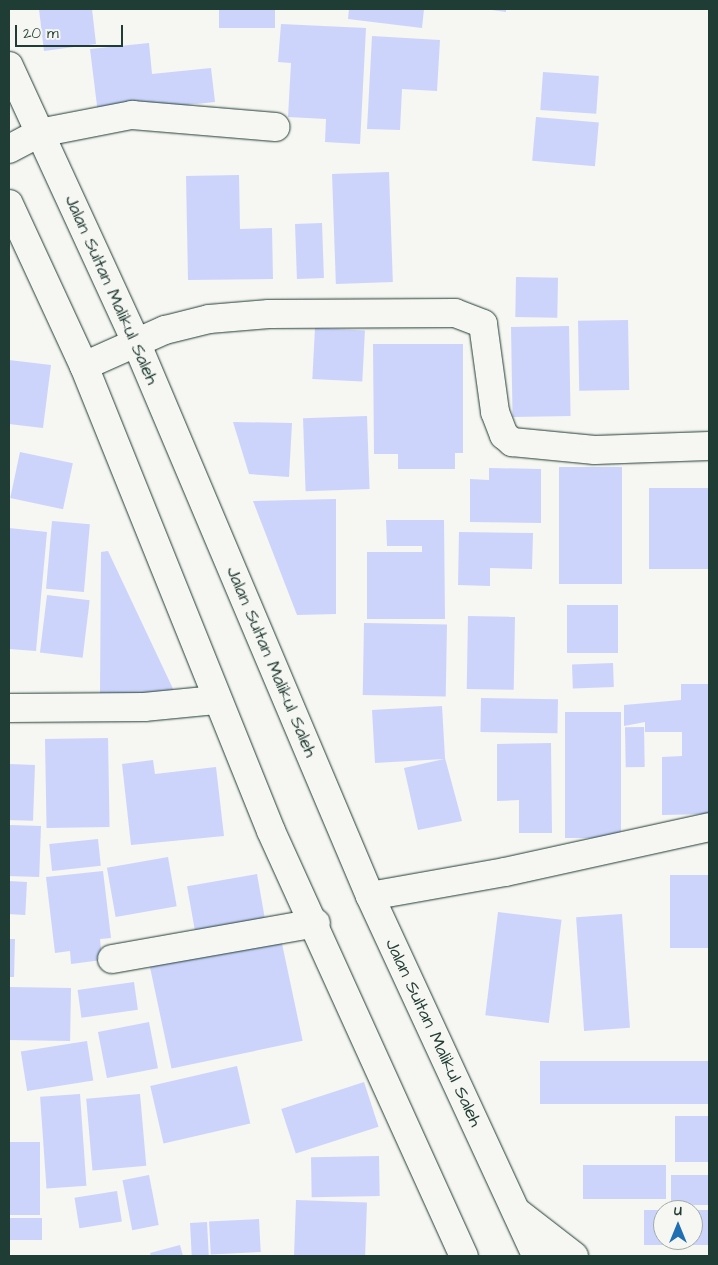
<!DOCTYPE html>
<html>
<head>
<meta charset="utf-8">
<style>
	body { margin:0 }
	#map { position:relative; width:718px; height:1265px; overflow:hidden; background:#f6f6f2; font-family:"Architects Daughter",sans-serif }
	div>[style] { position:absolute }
	.building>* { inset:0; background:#ccd4fc; transform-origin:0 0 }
	.roads { filter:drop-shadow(0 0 1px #1f3d34) drop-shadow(0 0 1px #1f3d34) }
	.street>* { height:28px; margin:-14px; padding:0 14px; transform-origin:14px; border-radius:14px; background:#f6f6f2 }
	.secondary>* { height:28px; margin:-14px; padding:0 14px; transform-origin:14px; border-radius:14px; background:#f6f6f2 }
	span { translate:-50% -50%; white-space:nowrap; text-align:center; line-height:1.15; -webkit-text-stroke:5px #f6f6f2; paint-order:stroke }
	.street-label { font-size:18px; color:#1f3d34 }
	.frame { position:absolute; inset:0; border:10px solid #1f3d34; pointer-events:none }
	.north { position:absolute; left:653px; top:1200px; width:50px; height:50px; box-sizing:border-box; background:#f6f6f2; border:1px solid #a0aca6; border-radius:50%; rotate:0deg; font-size:14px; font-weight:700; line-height:20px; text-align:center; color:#1f3d34 }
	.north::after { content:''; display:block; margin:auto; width:18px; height:22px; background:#1f6fb2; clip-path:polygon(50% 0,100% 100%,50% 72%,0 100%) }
	.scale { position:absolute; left:15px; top:25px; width:108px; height:22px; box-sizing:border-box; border:2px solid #1f3d34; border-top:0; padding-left:6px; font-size:15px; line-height:18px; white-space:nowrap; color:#1f3d34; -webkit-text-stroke:4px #f6f6f2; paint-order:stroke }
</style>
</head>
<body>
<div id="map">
	<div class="building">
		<i style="clip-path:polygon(39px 9px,92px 9px,96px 44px,44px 51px)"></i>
		<i style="left:219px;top:9px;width:56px;height:19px"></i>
		<i style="clip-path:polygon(349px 9px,424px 9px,422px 28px,348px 19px)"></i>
		<i style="clip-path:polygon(485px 9px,506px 9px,506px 12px)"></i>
		<i style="clip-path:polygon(281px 24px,366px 28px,360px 144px,325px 142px,326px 119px,288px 117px,291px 63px,278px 62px)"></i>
		<i style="clip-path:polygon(372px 36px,440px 40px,437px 91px,402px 89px,400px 130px,367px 129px)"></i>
		<i style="clip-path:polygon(149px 43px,152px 74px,211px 68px,215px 102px,98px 114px,90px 49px)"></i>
		<i style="left:543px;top:72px;width:56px;height:38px;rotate:4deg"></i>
		<i style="left:536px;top:117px;width:63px;height:44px;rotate:5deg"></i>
		<i style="left:389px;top:172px;width:110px;height:57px;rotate:88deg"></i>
		<i style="clip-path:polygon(239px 175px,240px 229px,272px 228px,273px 279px,188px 280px,186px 176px)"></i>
		<i style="left:322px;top:223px;width:55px;height:27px;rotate:88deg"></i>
		<i style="left:516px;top:277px;width:42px;height:40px;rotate:1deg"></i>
		<i style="left:628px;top:320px;width:70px;height:50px;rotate:89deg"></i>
		<i style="left:569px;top:326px;width:90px;height:58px;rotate:89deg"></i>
		<i style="left:315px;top:328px;width:50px;height:51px;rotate:3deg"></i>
		<i style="clip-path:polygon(373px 344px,463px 344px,463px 453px,455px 453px,455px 469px,398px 469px,398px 454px,374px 454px)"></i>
		<i style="clip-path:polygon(9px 360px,51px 365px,43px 428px,9px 424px)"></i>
		<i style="left:367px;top:416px;width:73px;height:64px;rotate:88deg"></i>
		<i style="clip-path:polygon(233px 422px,292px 423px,289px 477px,249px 474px)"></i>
		<i style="left:20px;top:452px;width:54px;height:47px;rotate:12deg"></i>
		<i style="left:559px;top:467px;width:63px;height:117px"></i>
		<i style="clip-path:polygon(489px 468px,541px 469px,541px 523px,470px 522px,470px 479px,489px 480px)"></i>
		<i style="left:709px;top:488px;width:81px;height:60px;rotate:90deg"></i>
		<i style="clip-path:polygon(336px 499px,336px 614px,297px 615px,253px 501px)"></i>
		<i style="clip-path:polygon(386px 520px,444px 520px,445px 619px,367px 619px,367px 552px,422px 552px,422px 546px,387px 546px)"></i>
		<i style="left:52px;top:521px;width:38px;height:68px;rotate:5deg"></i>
		<i style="clip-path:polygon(9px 528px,47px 532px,36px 651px,9px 649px)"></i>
		<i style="clip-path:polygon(459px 532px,533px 533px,532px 569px,490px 568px,490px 586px,458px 585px)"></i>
		<i style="clip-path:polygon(108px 551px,175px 693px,100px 693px,101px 552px)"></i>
		<i style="left:47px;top:595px;width:43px;height:58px;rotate:7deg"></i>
		<i style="left:567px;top:605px;width:51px;height:48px"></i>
		<i style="left:468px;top:616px;width:47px;height:73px;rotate:1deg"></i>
		<i style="left:364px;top:623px;width:83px;height:72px;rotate:1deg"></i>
		<i style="left:613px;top:663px;width:24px;height:41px;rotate:88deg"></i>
		<i style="clip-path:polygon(681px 684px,709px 684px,709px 814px,662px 815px,662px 757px,682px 756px,682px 732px,645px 732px,645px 722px,624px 726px,624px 705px,681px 700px)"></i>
		<i style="left:481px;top:698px;width:77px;height:34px;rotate:1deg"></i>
		<i style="clip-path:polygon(442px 706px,445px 758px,462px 821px,418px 830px,404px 768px,444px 759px,375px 763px,372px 710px)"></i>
		<i style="left:565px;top:712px;width:56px;height:126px"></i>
		<i style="left:644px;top:727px;width:40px;height:19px;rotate:89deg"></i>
		<i style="left:108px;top:738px;width:89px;height:63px;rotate:89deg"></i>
		<i style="clip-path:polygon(551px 743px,552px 833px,519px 833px,519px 800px,497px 801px,497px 744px)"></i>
		<i style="clip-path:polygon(153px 760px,155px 774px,216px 767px,224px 836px,131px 845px,122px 764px)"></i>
		<i style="left:9px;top:764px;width:26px;height:56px;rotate:2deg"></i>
		<i style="left:9px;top:825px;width:32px;height:51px;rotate:2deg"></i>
		<i style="left:98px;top:839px;width:27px;height:49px;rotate:84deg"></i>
		<i style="left:168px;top:857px;width:50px;height:62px;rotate:80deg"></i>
		<i style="clip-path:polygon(103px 871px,111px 938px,100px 939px,102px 960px,71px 964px,70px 951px,55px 953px,46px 877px)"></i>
		<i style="left:257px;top:874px;width:47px;height:71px;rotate:80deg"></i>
		<i style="left:670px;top:875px;width:39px;height:73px"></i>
		<i style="left:9px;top:881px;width:18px;height:33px;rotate:3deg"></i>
		<i style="left:498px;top:912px;width:64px;height:104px;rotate:7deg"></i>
		<i style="left:622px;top:914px;width:114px;height:46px;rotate:86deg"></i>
		<i style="clip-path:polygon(9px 939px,15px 939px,14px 977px,9px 977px)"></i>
		<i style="left:281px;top:939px;width:104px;height:134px;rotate:78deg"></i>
		<i style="left:134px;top:982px;width:28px;height:57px;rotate:82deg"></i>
		<i style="left:10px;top:987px;width:61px;height:53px;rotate:1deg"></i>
		<i style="left:149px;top:1022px;width:47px;height:52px;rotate:79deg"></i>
		<i style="left:87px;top:1041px;width:40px;height:67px;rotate:81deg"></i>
		<i style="left:709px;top:1061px;width:43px;height:169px;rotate:90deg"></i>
		<i style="left:237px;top:1066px;width:59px;height:89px;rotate:77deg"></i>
		<i style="left:364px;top:1082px;width:47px;height:87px;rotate:72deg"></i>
		<i style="left:80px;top:1094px;width:92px;height:40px;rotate:86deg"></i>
		<i style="left:140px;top:1094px;width:72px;height:54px;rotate:85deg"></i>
		<i style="left:675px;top:1116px;width:34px;height:46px"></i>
		<i style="left:9px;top:1142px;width:31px;height:73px"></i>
		<i style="left:379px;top:1156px;width:40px;height:68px;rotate:89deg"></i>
		<i style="left:583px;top:1165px;width:83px;height:34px"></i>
		<i style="left:149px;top:1175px;width:51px;height:27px;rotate:79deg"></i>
		<i style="left:671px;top:1175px;width:38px;height:30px"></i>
		<i style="left:117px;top:1191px;width:31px;height:43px;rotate:81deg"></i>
		<i style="left:296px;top:1200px;width:71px;height:56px;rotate:2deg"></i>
		<i style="clip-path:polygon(644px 1210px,663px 1210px,663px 1240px,693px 1240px,693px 1210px,709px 1210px,709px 1245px,644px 1245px)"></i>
		<i style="left:9px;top:1218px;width:33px;height:22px"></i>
		<i style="left:259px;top:1219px;width:33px;height:50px;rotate:87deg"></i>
		<i style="left:207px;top:1222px;width:34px;height:17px;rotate:87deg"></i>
		<i style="clip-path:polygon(180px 1245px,183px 1256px,151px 1256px,150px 1253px)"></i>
	</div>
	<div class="roads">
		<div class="street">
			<i style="left:9px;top:149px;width:34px;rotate:-28deg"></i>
			<i style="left:39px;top:133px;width:95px;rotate:-11deg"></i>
			<i style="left:132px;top:115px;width:144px;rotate:4.8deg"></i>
			<i style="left:84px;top:366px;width:89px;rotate:-24deg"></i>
			<i style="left:165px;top:330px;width:45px;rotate:-14deg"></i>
			<i style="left:209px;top:319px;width:60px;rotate:-4.8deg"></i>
			<i style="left:269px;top:314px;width:186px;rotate:-0.3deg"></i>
			<i style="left:455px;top:313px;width:30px;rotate:21deg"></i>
			<i style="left:483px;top:324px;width:89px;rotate:82.2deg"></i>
			<i style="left:495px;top:412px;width:25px;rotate:69deg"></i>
			<i style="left:504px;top:435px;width:11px;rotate:41deg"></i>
			<i style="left:512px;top:442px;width:83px;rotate:5.5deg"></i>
			<i style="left:595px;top:450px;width:114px;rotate:-2deg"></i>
			<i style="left:9px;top:708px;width:135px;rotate:-0.4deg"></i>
			<i style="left:144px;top:707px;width:72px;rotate:-5.6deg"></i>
			<i style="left:370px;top:896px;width:137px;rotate:-10.1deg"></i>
			<i style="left:505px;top:872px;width:209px;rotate:-12.4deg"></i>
			<i style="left:112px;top:959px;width:207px;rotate:-10deg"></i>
		</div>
		<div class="secondary">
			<i style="left:9px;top:66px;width:304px;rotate:65.3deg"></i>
			<i style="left:136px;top:342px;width:601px;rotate:67.1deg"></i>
			<i style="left:370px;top:896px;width:396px;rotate:65.2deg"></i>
			<i style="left:9px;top:204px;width:179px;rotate:65.2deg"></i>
			<i style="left:84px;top:366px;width:501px;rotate:68.09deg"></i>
			<i style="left:271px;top:831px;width:467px;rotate:65.6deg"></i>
			<i style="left:517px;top:1212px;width:72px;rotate:37.7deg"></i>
		</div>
	</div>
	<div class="street-label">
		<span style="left:111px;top:290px;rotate:66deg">Jalan Sultan Malikul Saleh</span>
		<span style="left:271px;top:662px;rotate:67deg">Jalan Sultan Malikul Saleh</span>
		<span style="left:433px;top:1033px;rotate:65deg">Jalan Sultan Malikul Saleh</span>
	</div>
	<div class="frame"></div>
	<div class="north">U</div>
	<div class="scale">20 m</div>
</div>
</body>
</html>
